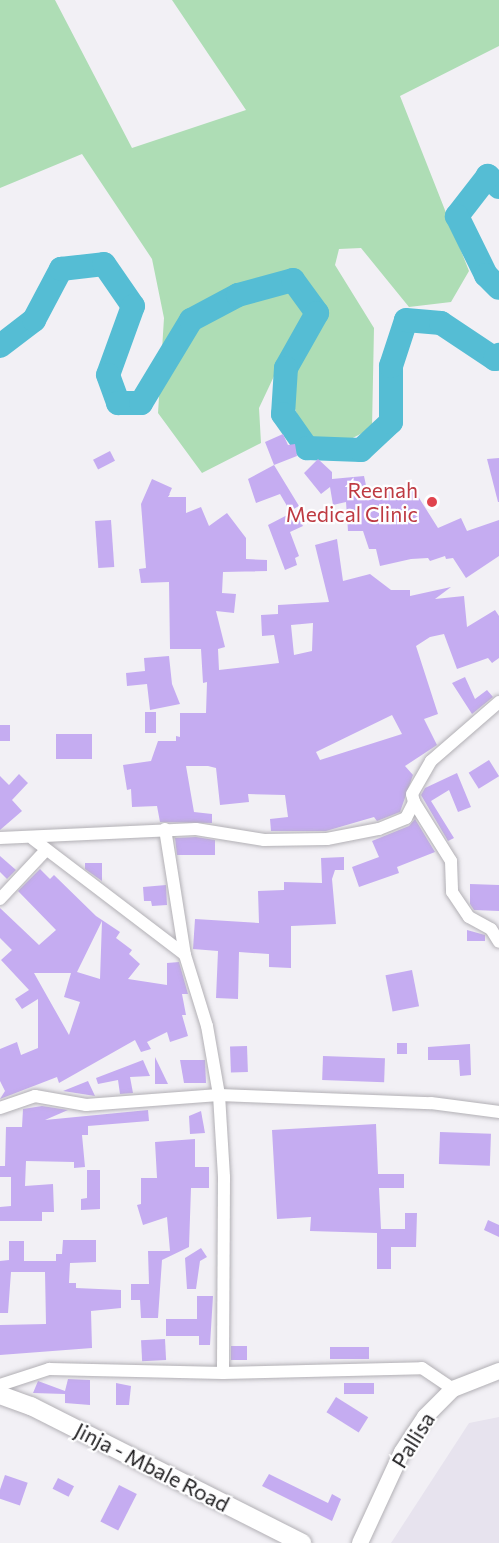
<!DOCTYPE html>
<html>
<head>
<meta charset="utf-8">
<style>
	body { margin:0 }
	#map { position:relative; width:499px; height:1543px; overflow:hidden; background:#f2f0f5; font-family:Commissioner,sans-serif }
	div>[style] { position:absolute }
	.built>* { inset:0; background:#e7e3ee }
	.green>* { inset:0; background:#aeddb5 }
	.river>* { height:24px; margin:-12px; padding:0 12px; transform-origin:12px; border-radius:12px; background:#55bdd4 }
	.building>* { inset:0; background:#c5acf1; transform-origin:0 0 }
	.roads { filter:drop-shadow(0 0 2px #b2b0b5) drop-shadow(0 0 2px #b2b0b5) }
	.minor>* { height:12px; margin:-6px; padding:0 6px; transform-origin:6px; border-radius:6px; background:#fff }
	.secondary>* { height:16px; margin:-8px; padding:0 8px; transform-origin:8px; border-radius:8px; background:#fff }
	.primary>* { height:18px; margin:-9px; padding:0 9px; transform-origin:9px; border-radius:9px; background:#fff }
	.dots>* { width:16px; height:16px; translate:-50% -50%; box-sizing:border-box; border:3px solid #fefeff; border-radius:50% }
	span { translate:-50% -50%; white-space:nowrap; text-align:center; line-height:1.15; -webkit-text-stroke:4.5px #fefeff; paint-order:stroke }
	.health-label { font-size:21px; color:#be3a42 }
	.right { translate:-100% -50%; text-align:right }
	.street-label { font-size:21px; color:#1e1d1f }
</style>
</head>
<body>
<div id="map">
	<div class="built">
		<i style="clip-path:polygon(499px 1417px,499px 1543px,391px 1543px,469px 1423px)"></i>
	</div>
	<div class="green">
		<i style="clip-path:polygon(0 0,55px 0,132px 148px,246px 110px,172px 0,499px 0,499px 46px,400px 96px,469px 271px,451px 302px,409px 307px,361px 248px,339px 249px,335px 265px,374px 328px,372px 428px,345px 442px,318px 441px,303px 430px,292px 401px,290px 374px,315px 328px,299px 323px,259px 408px,261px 443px,202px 473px,158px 413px,164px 318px,152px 259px,82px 154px,0 188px)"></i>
	</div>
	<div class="river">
		<i style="left:499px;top:187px;width:16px;rotate:-135deg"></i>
		<i style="left:488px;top:176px;width:51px;rotate:127.8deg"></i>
		<i style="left:457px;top:216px;width:66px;rotate:63.8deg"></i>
		<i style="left:486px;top:275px;width:18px;rotate:45deg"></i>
		<i style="left:0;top:346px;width:43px;rotate:-37.4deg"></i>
		<i style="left:34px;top:320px;width:58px;rotate:-62.1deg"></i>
		<i style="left:61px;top:269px;width:43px;rotate:-6.6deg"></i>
		<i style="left:104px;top:264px;width:51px;rotate:55.4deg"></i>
		<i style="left:133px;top:306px;width:73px;rotate:109.9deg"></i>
		<i style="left:108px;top:375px;width:30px;rotate:70deg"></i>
		<i style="left:118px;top:403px;width:23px"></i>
		<i style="left:141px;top:403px;width:97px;rotate:-58.9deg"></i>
		<i style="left:191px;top:320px;width:53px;rotate:-28deg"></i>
		<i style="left:238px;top:295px;width:57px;rotate:-15.3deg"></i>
		<i style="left:293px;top:280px;width:41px;rotate:54deg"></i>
		<i style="left:317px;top:313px;width:63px;rotate:119.4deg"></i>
		<i style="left:286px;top:368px;width:46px;rotate:93.7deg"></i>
		<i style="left:283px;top:414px;width:42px;rotate:54.8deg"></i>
		<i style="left:307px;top:448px;width:54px;rotate:2.1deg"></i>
		<i style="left:361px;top:450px;width:41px;rotate:-43deg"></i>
		<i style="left:391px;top:422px;width:56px;rotate:-90deg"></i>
		<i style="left:391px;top:366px;width:48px;rotate:-71.9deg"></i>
		<i style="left:406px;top:320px;width:35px;rotate:5deg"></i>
		<i style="left:441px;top:323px;width:65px;rotate:33.7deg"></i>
		<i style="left:495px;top:359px;width:6px;rotate:-45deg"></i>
	</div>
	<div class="building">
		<i style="clip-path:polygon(283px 434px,288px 445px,295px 444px,297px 456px,274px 465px,265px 442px)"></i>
		<i style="left:110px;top:451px;width:11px;height:19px;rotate:63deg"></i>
		<i style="clip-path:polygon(499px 458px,499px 502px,498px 502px,487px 459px)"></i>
		<i style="clip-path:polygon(318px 459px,332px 472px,332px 479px,364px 476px,367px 490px,389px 486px,389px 490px,414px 490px,438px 528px,461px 518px,467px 531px,499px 520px,499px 556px,466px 578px,453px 558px,446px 559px,445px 556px,430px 561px,428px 558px,411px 559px,380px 566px,376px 549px,369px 549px,363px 531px,348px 531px,346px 502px,333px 505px,330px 487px,321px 494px,304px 473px)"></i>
		<i style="clip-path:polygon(274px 465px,299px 506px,290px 511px,280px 494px,256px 503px,248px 479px)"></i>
		<i style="clip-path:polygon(evenodd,152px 479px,172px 488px,168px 497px,186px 497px,186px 513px,201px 507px,209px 526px,227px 513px,246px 538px,246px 559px,267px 560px,267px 571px,223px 572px,222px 593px,236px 594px,234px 613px,216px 611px,225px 647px,218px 649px,219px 670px,279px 663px,274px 635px,262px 636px,261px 615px,278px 614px,278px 605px,329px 602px,315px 545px,337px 539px,343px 581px,370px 574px,391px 590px,410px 590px,410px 596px,451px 587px,435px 599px,464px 596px,467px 627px,495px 610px,499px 616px,499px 658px,492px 663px,488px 658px,457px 669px,444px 634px,430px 637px,416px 646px,438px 714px,424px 719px,437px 745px,405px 766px,413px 775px,400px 812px,377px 821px,374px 817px,326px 831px,271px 831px,270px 819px,288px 817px,285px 795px,248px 794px,249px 802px,220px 805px,216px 768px,208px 766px,186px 766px,194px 812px,212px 814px,212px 823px,160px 822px,157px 806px,132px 807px,131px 789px,127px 790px,123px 765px,151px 761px,158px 741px,176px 741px,176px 736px,180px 737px,180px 713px,206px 713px,207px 682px,203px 683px,201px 649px,170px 649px,169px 582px,141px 583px,139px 569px,146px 568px,141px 504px,152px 479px,313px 623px,312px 651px,294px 655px,291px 625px,313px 623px,152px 479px,392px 715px,402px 734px,320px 760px,316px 752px,392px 715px)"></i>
		<i style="clip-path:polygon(295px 511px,303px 526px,290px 532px,299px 556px,295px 558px,297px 565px,285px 570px,268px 525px)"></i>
		<i style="left:111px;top:520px;width:47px;height:16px;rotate:86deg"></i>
		<i style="clip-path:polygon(169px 656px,172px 684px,180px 704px,150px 710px,147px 684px,127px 686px,126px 673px,145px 671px,144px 658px)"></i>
		<i style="clip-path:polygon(465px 677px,475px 699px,487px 690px,493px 697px,472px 714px,452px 683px)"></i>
		<i style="left:145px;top:712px;width:11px;height:21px"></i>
		<i style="left:0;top:725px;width:10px;height:16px"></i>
		<i style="left:92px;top:734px;width:25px;height:36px;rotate:90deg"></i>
		<i style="left:489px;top:760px;width:19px;height:24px;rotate:58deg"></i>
		<i style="clip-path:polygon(457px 773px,471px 807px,458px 812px,449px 790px,431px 801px,454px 838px,448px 841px,421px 795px,425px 788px)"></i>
		<i style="clip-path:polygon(19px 774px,28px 783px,12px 800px,22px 811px,0 830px,0 776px,9px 785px)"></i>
		<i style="clip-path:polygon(415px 819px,435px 852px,397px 867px,399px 873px,359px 887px,352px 867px,379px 857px,372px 841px,409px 826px)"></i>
		<i style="clip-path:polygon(196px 837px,215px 840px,215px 855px,177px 855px,175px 838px)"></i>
		<i style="clip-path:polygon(0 856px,16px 870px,7px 879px,0 872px)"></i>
		<i style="clip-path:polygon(344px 857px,344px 870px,335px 870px,332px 879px,336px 924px,291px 926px,291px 968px,269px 967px,269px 954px,239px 952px,238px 999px,216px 998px,218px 951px,193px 949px,195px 919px,259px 923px,258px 891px,284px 890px,284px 882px,322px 883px,321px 858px)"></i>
		<i style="clip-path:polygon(85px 863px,102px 863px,102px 881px,85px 869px)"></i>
		<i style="clip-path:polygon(evenodd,40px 869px,50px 879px,54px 875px,96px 916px,120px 932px,116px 938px,132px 950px,129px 954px,140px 964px,128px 979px,167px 985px,167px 963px,179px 962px,188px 994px,182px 994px,186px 1015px,182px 1015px,188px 1036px,170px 1042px,167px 1032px,147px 1042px,151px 1049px,141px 1052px,135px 1040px,59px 1083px,57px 1077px,0 1099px,5px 1091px,0 1081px,0 1049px,17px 1042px,21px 1055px,38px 1048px,38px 999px,22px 1009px,15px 999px,29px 990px,1px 960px,12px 950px,0 938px,0 908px,39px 945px,56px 930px,18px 891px,40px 869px,102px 921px,100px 979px,77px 972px,102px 921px,40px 869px,34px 973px,71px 973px,64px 997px,80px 1002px,69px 1035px,34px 973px)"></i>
		<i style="clip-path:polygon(470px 884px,499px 885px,499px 911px,474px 910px,470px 904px)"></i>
		<i style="clip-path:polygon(166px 885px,167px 905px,152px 906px,151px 901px,144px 901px,143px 887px)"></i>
		<i style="clip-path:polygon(467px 930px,485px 935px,485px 941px,467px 941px)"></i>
		<i style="left:412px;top:970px;width:37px;height:27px;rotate:79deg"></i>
		<i style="left:397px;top:1043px;width:10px;height:11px"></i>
		<i style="clip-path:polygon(470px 1044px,471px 1075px,460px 1076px,459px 1060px,428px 1060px,428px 1047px)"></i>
		<i style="left:247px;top:1046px;width:26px;height:17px;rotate:88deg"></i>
		<i style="left:323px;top:1056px;width:62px;height:24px;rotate:2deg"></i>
		<i style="clip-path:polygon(155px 1057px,168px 1084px,155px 1084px)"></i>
		<i style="clip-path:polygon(143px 1060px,150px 1076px,130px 1077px,133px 1093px,120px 1094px,118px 1080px,98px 1084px,96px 1078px)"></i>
		<i style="clip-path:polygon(180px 1060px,205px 1060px,206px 1083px,184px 1083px)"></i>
		<i style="clip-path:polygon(88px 1081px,95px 1096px,63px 1091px)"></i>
		<i style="clip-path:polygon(42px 1106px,68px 1110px,45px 1120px,148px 1110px,149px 1121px,88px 1126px,88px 1135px,82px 1135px,85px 1167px,74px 1168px,74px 1162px,26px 1161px,25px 1186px,53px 1184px,54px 1212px,42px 1212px,42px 1221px,0 1221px,0 1207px,11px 1206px,11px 1177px,0 1177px,0 1166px,5px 1166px,6px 1127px,22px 1127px,23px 1109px)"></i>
		<i style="clip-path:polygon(201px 1111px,205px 1133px,190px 1134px,189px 1116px)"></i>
		<i style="clip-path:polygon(376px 1124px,378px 1174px,404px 1174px,404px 1188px,379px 1188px,381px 1229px,405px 1229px,405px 1213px,417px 1213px,416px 1247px,391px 1247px,391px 1269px,377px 1269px,377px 1233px,310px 1231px,311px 1217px,277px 1219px,272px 1130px)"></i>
		<i style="left:440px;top:1132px;width:51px;height:32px;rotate:2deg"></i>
		<i style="clip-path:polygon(195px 1139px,195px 1167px,209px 1167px,209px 1188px,191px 1188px,189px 1247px,162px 1260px,158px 1318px,141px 1318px,140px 1300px,131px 1300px,131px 1284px,149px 1284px,148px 1251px,170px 1251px,167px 1217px,143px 1225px,137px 1205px,141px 1204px,141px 1178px,157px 1178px,155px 1142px)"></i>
		<i style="clip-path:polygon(87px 1170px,100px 1170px,100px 1209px,81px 1210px,81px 1199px,87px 1198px)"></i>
		<i style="clip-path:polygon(488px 1220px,499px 1225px,499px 1237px,484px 1230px)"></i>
		<i style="clip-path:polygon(63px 1240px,96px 1240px,96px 1262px,70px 1263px,69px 1283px,76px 1283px,76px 1288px,121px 1290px,121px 1308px,91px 1311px,92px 1348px,0 1355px,0 1325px,46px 1324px,45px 1272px,11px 1272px,8px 1313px,0 1313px,0 1261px,9px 1260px,9px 1241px,24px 1241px,24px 1261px,56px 1261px,56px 1254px,62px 1254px)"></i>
		<i style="clip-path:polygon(201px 1248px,207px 1257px,200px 1261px,196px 1289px,187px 1289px,185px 1258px)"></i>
		<i style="clip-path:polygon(197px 1296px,213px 1296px,210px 1345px,199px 1345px,199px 1336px,166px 1336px,166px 1319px,197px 1319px)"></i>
		<i style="left:165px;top:1339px;width:21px;height:24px;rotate:87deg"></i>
		<i style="left:231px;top:1346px;width:16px;height:14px"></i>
		<i style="left:330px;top:1347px;width:39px;height:12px"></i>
		<i style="clip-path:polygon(68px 1379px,90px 1380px,90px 1405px,65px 1403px,65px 1394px,33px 1393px,38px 1381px,65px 1391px)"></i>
		<i style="clip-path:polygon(116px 1383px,131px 1386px,129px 1405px,116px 1405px)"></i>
		<i style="left:344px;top:1383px;width:30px;height:11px"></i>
		<i style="left:336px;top:1397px;width:38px;height:18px;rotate:32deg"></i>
		<i style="clip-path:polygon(269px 1474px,328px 1503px,332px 1494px,341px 1499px,332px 1521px,262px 1486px)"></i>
		<i style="left:5px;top:1475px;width:24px;height:24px;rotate:19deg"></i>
		<i style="left:58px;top:1478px;width:18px;height:12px;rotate:27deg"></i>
		<i style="left:119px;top:1485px;width:20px;height:41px;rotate:27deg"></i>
	</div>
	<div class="roads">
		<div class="minor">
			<i style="left:414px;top:802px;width:70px;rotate:57.9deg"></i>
			<i style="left:451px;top:861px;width:31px;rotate:88deg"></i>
			<i style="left:452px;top:892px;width:30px;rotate:56deg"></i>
			<i style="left:469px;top:917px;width:25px;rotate:29deg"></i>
			<i style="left:491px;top:929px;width:15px;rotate:58deg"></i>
			<i style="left:165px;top:829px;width:128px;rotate:81deg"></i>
			<i style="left:185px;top:955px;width:74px;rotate:72.8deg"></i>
			<i style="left:207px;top:1026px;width:70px;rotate:80.1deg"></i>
			<i style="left:219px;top:1095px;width:82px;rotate:86.5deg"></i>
			<i style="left:224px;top:1177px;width:196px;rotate:90.3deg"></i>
			<i style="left:0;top:838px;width:196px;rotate:-2.6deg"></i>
			<i style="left:196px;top:829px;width:69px;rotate:9.2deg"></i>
			<i style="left:264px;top:840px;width:63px;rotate:-0.9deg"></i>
			<i style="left:327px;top:839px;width:53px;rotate:-10.9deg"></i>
			<i style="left:379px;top:829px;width:29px;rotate:-22deg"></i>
			<i style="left:406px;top:818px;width:18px;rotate:-63deg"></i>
			<i style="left:414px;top:802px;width:8px;rotate:-104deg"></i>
			<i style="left:412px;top:794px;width:38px;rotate:-60deg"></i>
			<i style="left:431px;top:761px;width:90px;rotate:-40.9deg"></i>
			<i style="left:33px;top:839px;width:191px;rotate:37.3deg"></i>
			<i style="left:0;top:899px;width:66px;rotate:-46.8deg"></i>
			<i style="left:0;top:1108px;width:37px;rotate:-19deg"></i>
			<i style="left:35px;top:1096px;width:52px;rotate:10deg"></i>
			<i style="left:86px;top:1105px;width:133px;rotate:-4.3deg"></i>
			<i style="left:219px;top:1095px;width:212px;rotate:2.2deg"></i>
			<i style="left:431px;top:1103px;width:69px;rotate:7.5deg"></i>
			<i style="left:0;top:1385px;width:52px;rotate:-18.1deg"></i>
			<i style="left:49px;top:1369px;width:174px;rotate:1.3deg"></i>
			<i style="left:223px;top:1373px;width:199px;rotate:-1.4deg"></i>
			<i style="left:422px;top:1368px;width:37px;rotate:34deg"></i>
		</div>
		<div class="secondary">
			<i style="left:360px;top:1543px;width:100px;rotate:-65.2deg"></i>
			<i style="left:402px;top:1452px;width:42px;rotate:-56.7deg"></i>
			<i style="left:425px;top:1417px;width:40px;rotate:-45deg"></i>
			<i style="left:453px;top:1389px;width:49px;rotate:-21.4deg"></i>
		</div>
		<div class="primary">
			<i style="left:0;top:1395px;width:33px;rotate:20deg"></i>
			<i style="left:31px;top:1406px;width:304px;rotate:26.8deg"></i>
		</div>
	</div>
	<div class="dots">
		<i style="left:432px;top:502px;background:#e0444e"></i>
	</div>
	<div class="health-label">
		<span class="right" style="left:418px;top:502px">Reenah<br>Medical Clinic</span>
	</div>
	<div class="street-label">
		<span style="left:413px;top:1440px;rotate:-58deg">Pallisa</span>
		<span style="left:152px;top:1467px;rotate:27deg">Jinja - Mbale Road</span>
	</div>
</div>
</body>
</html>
